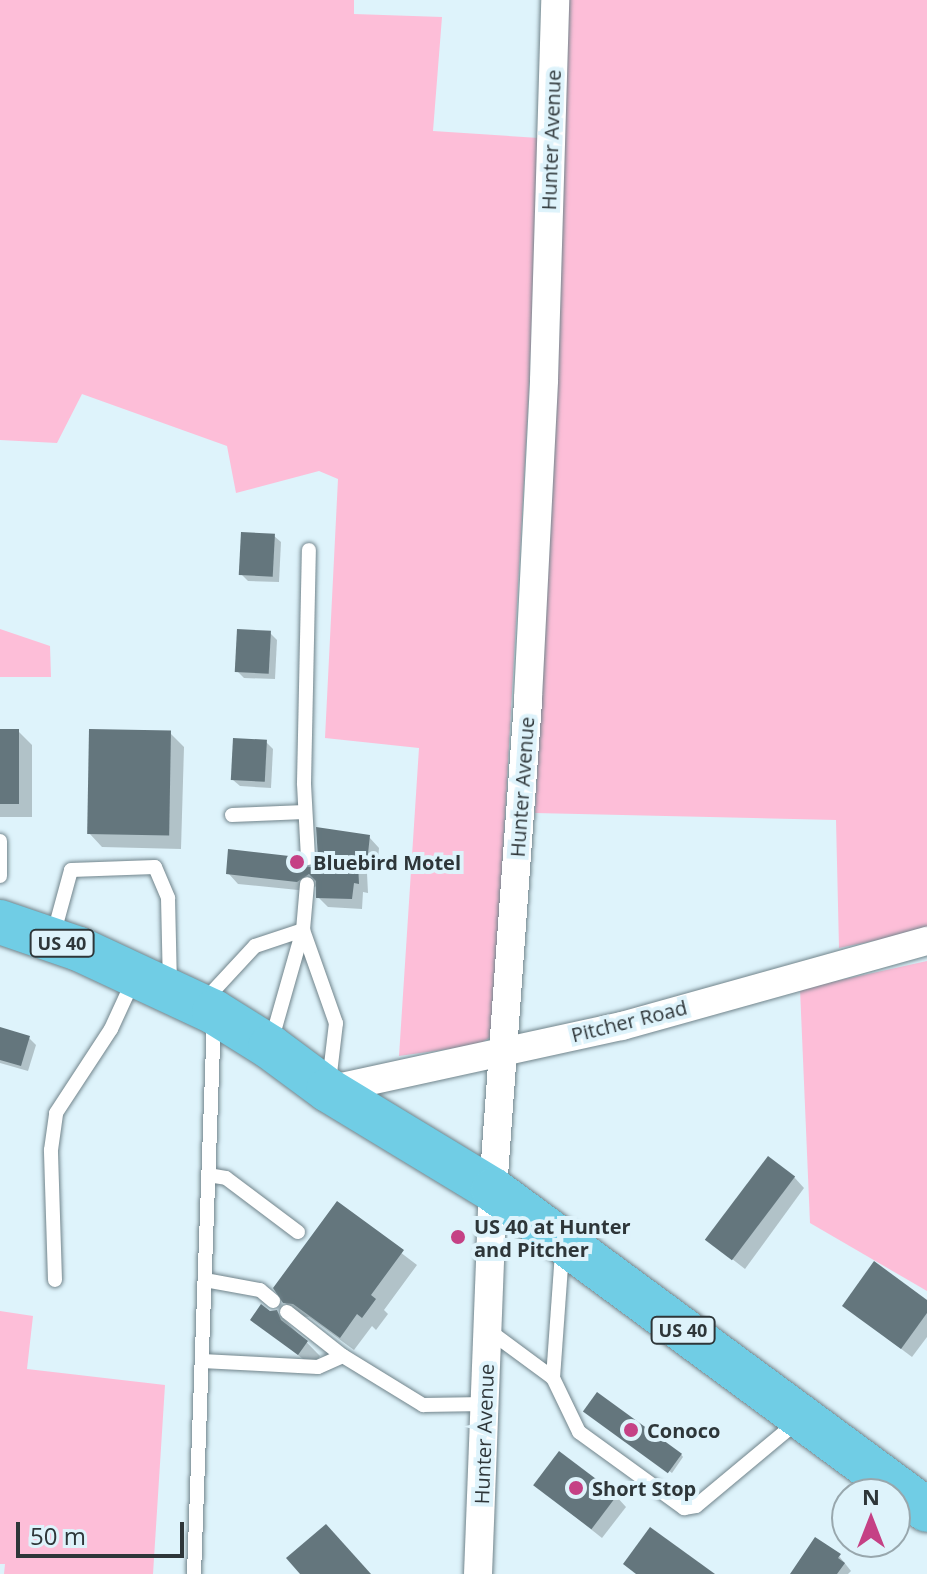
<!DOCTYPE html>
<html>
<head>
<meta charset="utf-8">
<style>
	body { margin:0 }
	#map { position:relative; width:927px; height:1574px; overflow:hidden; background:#def3fb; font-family:"Open Sans",sans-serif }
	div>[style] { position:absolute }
	.green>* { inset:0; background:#fdbed8 }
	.shadow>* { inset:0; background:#0003 }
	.building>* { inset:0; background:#64767d; transform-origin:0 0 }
	.roads { filter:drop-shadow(0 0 2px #71848b) drop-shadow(0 0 2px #71848b) }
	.service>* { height:14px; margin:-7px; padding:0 7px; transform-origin:7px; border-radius:7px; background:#fff }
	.minor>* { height:28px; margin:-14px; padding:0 14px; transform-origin:14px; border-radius:14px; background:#fff }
	.primary>* { height:44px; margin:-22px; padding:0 22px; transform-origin:22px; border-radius:22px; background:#70cde5 }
	.dots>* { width:22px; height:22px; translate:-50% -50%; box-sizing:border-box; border:4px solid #def3fb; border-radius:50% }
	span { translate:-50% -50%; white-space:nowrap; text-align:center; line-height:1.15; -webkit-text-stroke:8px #def3fb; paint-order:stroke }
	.shield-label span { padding:2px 6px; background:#def3fb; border:2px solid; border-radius:6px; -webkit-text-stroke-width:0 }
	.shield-label { font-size:18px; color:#2e3639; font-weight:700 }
	.street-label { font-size:20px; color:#2e3639 }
	.poi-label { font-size:20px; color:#2e3639; font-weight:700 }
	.left { translate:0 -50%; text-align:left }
	.north { position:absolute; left:831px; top:1478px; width:80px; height:80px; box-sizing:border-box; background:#def3fb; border:2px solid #98a7ad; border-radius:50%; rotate:0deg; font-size:22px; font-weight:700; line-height:32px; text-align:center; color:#2e3639 }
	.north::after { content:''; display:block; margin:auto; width:28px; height:36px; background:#c54185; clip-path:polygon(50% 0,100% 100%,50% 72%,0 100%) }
	.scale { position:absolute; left:16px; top:1522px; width:168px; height:36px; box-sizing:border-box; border:4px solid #2e3639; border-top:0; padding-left:10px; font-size:24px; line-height:28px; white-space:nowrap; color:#2e3639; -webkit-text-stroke:6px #def3fb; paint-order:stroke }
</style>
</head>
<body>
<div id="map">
	<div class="green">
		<i style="clip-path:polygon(0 0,354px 0,354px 14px,442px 17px,433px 131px,539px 138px,530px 373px,494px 1012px,492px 1036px,478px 1045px,399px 1056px,419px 748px,325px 738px,338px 479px,319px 471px,236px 493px,227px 446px,82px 394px,57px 443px,0 440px)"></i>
		<i style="clip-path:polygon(566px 0,927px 0,927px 930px,839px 948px,836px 820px,535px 813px,553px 482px)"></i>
		<i style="clip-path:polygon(0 629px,50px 646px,51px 677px,0 677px)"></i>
		<i style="clip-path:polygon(927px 961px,927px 1291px,810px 1223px,800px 989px)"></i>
		<i style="clip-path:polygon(0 1311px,33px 1316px,27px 1369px,165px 1385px,153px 1574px,4px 1574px,5px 1564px,0 1564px)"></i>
	</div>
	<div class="shadow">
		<i style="clip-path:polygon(274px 536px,281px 542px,279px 582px,248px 581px,241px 574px)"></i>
		<i style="clip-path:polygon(270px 633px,277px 640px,275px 679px,244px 678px,237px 671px)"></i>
		<i style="clip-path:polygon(0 731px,18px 731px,32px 745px,32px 817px,0 817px)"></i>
		<i style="clip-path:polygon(170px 733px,184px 747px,181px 849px,102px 847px,89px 833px)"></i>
		<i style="clip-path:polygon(266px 742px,273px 749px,271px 788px,240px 786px,233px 780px)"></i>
		<i style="clip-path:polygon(369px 837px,379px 848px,377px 873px,367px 873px,368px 893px,363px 892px,362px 909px,328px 907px,318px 897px,318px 885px,308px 891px,238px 884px,228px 873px,297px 859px,306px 869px,314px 869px)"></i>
		<i style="clip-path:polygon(0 1035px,29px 1038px,36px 1045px,28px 1071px,0 1063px)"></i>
		<i style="clip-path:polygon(794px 1177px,804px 1188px,745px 1269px,709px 1241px)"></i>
		<i style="clip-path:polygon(337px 1204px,417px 1265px,384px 1310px,388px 1314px,376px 1330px,372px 1326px,354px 1350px,309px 1317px,299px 1316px,284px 1302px)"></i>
		<i style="clip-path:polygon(927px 1302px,927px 1337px,912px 1357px,844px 1306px)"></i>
		<i style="clip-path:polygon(277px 1312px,320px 1356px,313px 1367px,253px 1319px)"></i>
		<i style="clip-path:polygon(588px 1413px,681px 1454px,683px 1457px,672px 1473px)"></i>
		<i style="clip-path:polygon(535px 1485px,616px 1496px,626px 1507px,602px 1538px)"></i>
		<i style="clip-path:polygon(839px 1556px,851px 1571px,848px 1574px,803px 1574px)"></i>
	</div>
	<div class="building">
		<i style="left:241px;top:532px;width:34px;height:43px;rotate:3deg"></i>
		<i style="left:237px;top:629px;width:34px;height:43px;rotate:3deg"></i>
		<i style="left:0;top:729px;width:19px;height:75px"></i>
		<i style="left:89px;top:729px;width:82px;height:105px;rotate:1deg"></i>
		<i style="left:233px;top:738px;width:34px;height:42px;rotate:3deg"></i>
		<i style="clip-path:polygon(316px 827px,370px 835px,367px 863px,358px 863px,359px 884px,354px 883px,352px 899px,316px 898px,316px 881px,309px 874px,297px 882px,226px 874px,228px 849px,298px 857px,303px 866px,313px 867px,318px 858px)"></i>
		<i style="clip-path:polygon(0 1027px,30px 1036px,21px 1066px,0 1060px)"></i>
		<i style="left:768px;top:1156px;width:34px;height:105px;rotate:37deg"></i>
		<i style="clip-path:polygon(337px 1201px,404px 1250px,371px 1295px,376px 1299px,362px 1318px,357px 1314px,340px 1338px,293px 1304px,283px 1303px,273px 1288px)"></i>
		<i style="clip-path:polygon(874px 1261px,927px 1300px,927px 1313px,901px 1349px,842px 1306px)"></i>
		<i style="clip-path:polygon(261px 1304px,270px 1311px,277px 1310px,281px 1320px,308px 1341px,298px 1355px,250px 1320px)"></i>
		<i style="left:597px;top:1392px;width:105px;height:24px;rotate:36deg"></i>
		<i style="left:559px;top:1451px;width:73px;height:43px;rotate:37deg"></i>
		<i style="clip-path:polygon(326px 1524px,371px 1574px,300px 1574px,286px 1558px)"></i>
		<i style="clip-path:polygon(650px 1527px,715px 1574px,636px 1574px,623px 1564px)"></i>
		<i style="clip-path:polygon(815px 1537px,841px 1554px,838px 1558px,845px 1563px,837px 1574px,790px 1574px)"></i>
	</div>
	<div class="roads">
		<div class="service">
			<i style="left:232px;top:815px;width:73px;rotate:-2.4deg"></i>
			<i style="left:0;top:841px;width:35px;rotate:90deg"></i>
			<i style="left:308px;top:858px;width:75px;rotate:-93.1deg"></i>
			<i style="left:304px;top:783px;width:233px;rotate:-88.8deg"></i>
			<i style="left:53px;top:936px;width:68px;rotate:-74.7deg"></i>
			<i style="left:71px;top:870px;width:84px;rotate:-2deg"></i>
			<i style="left:155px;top:867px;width:34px;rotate:67deg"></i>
			<i style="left:168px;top:898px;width:89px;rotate:88.7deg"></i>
			<i style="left:204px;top:1001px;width:75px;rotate:-47.2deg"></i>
			<i style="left:255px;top:946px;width:51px;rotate:-18.4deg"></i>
			<i style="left:303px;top:930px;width:99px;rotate:70.5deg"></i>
			<i style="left:336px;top:1023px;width:59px;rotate:96.8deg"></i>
			<i style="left:271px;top:1042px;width:116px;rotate:-74.1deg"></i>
			<i style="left:303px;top:930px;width:46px;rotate:-85deg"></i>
			<i style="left:208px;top:1175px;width:18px;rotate:9deg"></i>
			<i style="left:226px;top:1178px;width:90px;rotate:36.9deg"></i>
			<i style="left:55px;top:1280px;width:130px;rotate:-91.8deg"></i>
			<i style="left:51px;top:1150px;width:37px;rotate:-82deg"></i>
			<i style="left:56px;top:1113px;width:100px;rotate:-56.8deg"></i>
			<i style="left:111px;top:1029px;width:55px;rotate:-65.3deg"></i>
			<i style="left:205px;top:1280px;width:56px;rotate:10.3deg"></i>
			<i style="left:260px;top:1290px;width:17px;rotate:40deg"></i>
			<i style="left:287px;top:1312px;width:71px;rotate:38.2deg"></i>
			<i style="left:343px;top:1356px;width:94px;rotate:31.5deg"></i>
			<i style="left:423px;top:1405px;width:62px;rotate:-0.9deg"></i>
			<i style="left:488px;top:1330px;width:81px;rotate:36.4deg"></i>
			<i style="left:553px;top:1378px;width:60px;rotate:64.3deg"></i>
			<i style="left:579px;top:1432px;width:130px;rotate:35.9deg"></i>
			<i style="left:684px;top:1508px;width:12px;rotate:-9deg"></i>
			<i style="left:696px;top:1506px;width:133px;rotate:-39.8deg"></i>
			<i style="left:202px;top:1361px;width:116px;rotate:3deg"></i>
			<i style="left:318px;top:1367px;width:27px;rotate:-24deg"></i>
			<i style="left:553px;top:1378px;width:127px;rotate:-85.9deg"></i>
			<i style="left:194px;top:1574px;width:555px;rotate:-87.94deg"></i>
		</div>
		<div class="minor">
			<i style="left:328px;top:1090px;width:301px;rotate:-12.3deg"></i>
			<i style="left:622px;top:1026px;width:317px;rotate:-15.6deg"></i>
			<i style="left:478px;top:1574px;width:384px;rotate:-87.8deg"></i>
			<i style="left:493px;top:1190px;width:493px;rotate:-85.9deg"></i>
			<i style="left:528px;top:698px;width:318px;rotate:-87.1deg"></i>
			<i style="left:544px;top:380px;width:380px;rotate:-88.3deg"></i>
		</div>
		<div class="primary">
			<i style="left:0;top:922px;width:83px;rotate:18.9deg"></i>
			<i style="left:79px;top:949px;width:149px;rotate:25deg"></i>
			<i style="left:214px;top:1012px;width:66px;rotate:32deg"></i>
			<i style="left:270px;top:1047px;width:72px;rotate:36.6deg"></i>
			<i style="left:328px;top:1090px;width:193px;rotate:31.2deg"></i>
			<i style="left:493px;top:1190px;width:539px;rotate:36.4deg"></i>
		</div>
	</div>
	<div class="dots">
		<i style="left:297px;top:862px;background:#c54185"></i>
		<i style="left:458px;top:1237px;background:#c54185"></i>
		<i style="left:631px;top:1430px;background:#c54185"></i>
		<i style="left:576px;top:1488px;background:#c54185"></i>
	</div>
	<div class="shield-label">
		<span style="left:62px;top:943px">US 40</span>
		<span style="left:683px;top:1330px">US 40</span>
	</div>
	<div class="street-label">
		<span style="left:551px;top:140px;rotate:-88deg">Hunter Avenue</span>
		<span style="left:522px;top:787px;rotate:-86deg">Hunter Avenue</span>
		<span style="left:629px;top:1021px;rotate:-14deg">Pitcher Road</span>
		<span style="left:484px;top:1434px;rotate:-88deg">Hunter Avenue</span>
	</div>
	<div class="poi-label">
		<span class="left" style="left:313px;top:862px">Bluebird Motel</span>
		<span class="left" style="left:474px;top:1238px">US 40 at Hunter<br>and Pitcher</span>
		<span class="left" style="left:647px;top:1430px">Conoco</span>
		<span class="left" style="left:592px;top:1488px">Short Stop</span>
	</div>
	<div class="north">N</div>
	<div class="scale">50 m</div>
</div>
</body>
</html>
